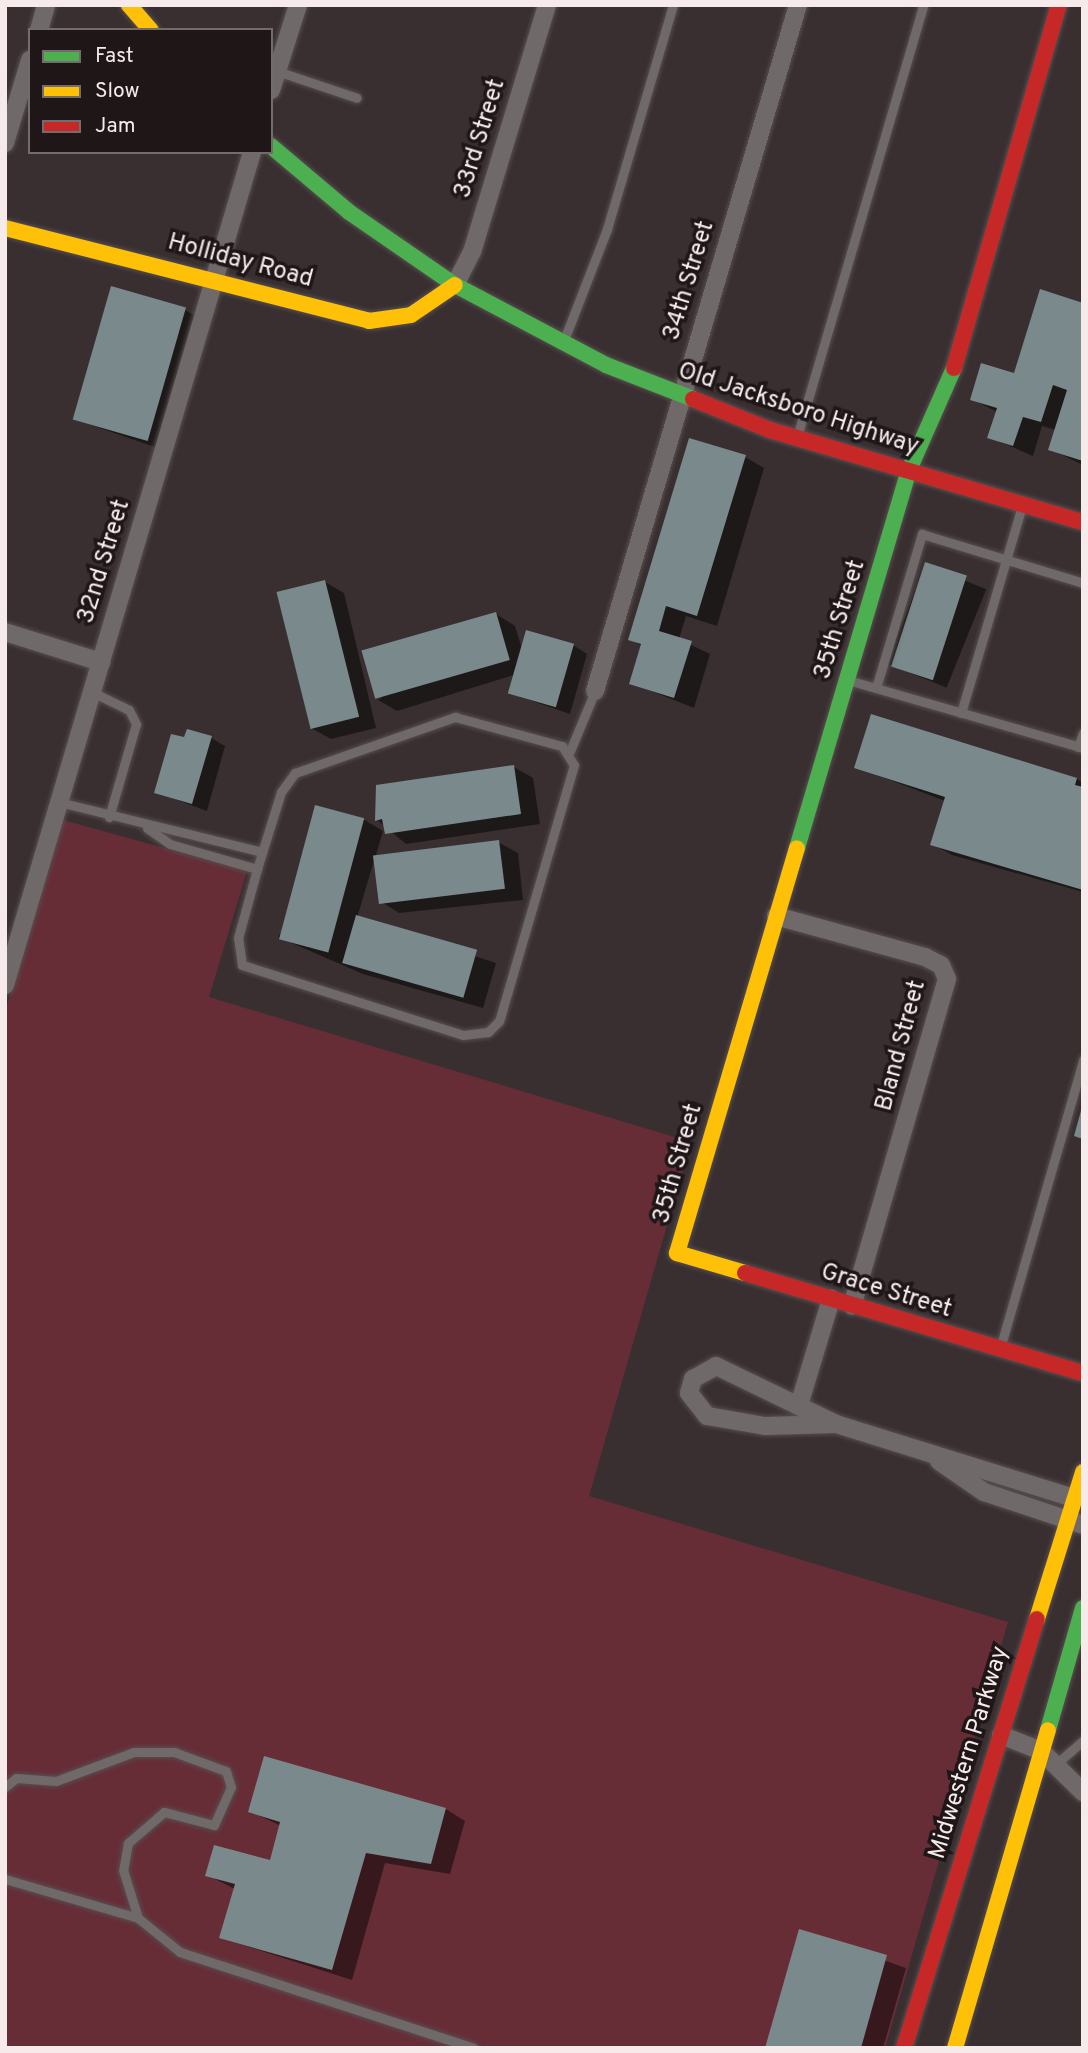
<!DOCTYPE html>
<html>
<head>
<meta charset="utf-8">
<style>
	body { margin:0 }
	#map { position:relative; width:1088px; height:2053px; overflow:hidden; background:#392f30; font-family:Overpass,sans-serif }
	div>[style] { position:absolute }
	.green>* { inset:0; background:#672d37 }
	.shadow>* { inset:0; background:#0007; transform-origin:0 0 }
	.building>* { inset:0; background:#7a898b; transform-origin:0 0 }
	.roads { filter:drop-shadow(0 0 2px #574e4f) drop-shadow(0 0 2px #574e4f) }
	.lane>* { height:9px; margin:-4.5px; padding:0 4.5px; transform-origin:4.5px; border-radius:4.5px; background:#70696a }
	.street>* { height:18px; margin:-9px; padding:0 9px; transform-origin:9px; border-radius:9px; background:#70696a }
	.fast>* { height:16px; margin:-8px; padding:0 8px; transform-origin:8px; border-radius:8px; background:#4caf50 }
	.slow>* { height:16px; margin:-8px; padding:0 8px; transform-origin:8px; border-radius:8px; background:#ffc107 }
	.jam>* { height:16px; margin:-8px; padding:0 8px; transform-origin:8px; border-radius:8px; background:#c62828 }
	span { translate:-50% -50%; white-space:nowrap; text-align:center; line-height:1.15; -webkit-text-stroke:7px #1e1617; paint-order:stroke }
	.street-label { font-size:24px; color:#f6eaeb }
	.frame { position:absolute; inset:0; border:7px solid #f6eaeb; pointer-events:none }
	.legend { position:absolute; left:28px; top:28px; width:245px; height:126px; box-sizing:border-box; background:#1e1617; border:2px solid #746b6c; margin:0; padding:9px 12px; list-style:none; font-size:21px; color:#f6eaeb }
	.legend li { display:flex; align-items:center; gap:14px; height:35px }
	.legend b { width:35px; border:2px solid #746b6c }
</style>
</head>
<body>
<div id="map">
	<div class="green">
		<i style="clip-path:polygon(63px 820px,247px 871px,209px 997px,691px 1142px,589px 1496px,1008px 1622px,885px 2048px,5px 2048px,5px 1012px)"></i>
	</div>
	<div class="shadow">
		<i style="clip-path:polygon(1083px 305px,1083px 465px,1050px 449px,1056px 430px,1042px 426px,1033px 456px,989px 437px,997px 412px,972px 399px,1015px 375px)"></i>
		<i style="clip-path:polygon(185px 310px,204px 321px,166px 451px,74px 419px)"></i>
		<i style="clip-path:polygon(745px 457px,764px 468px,717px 626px,686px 616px,679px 639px,710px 654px,694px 708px,631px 683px,642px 646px,630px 639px)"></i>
		<i style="left:926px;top:565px;width:65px;height:106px;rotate:22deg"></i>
		<i style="clip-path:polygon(325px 582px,344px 593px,376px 728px,331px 739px,311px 728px)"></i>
		<i style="clip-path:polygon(496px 614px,515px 626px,522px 649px,573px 645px,587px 654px,570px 714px,509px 693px,514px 675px,397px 711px,378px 700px)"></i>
		<i style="clip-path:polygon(211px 738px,225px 746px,207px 811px,156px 792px,185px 740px)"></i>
		<i style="clip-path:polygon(514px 767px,533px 778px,540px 824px,406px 844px,377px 820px)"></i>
		<i style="clip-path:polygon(856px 767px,1077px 779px,1083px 783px,1083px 892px,952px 855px,932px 844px,945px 801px)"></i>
		<i style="clip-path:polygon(363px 819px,383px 831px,376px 855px,498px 842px,518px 853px,523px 900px,399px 913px,380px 901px,375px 857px,357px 918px,496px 963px,483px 1008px,363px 974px,278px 937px)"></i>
		<i style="clip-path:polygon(265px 1758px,446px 1809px,465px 1821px,450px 1874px,385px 1863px,352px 1980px,221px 1938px,235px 1889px,207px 1875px,271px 1863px,281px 1826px,250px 1811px)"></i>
		<i style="clip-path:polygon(800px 1931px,906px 1968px,883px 2048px,766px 2048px)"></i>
	</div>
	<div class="building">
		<i style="left:111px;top:286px;width:78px;height:139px;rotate:16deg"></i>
		<i style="clip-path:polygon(1040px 289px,1083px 303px,1083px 461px,1048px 450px,1067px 390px,1053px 385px,1041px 422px,1023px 417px,1013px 446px,987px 438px,997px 408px,970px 400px,981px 363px,1014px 373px)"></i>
		<i style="clip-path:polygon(689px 438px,746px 455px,697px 616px,666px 606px,659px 631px,692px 641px,674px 698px,629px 684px,641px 644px,628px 640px)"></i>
		<i style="left:925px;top:562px;width:44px;height:110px;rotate:18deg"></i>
		<i style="left:325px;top:580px;width:141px;height:50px;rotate:76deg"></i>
		<i style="left:496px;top:612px;width:50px;height:140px;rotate:74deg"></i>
		<i style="left:526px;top:630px;width:50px;height:66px;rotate:16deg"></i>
		<i style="clip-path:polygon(871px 714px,1077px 778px,1075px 785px,1083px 787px,1083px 890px,930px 845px,945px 797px,854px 768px)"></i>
		<i style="clip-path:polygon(187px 729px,212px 736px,192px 804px,154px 793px,171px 734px,184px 737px)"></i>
		<i style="clip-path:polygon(514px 765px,521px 814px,385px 834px,382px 819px,375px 821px,376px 785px)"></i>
		<i style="left:315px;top:805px;width:51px;height:139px;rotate:15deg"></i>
		<i style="left:499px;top:840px;width:49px;height:127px;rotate:83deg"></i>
		<i style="left:356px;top:915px;width:126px;height:50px;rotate:16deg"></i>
		<i style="clip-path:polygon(1082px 1107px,1083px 1107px,1083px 1139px,1074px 1136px)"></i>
		<i style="clip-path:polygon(264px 1756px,446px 1808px,431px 1864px,366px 1853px,332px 1970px,219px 1938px,235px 1884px,205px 1876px,214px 1845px,270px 1860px,280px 1822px,248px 1812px)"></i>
		<i style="clip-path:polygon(799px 1929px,887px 1955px,861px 2048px,765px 2048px)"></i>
	</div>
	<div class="roads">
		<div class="lane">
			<i style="left:277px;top:71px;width:84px;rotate:18.6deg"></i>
			<i style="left:564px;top:340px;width:119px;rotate:-68.8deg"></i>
			<i style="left:607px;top:229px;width:234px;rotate:-73.6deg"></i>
			<i style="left:797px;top:437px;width:450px;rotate:-73.7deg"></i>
			<i style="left:848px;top:680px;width:245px;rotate:16.1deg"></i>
			<i style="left:876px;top:688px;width:161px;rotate:-73.4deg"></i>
			<i style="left:922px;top:534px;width:168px;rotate:16.9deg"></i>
			<i style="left:92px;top:692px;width:41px;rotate:25.9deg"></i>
			<i style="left:129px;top:710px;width:16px;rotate:63deg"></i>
			<i style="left:136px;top:724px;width:97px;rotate:106.2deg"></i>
			<i style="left:961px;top:713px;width:216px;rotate:-73.6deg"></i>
			<i style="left:455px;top:717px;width:111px;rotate:15.2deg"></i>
			<i style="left:562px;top:746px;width:22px;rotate:58deg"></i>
			<i style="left:574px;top:765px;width:267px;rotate:106.3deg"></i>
			<i style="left:499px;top:1021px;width:16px;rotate:135deg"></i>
			<i style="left:488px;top:1032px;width:25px;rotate:173deg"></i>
			<i style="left:463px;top:1035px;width:232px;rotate:-162.4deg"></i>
			<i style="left:242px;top:965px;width:27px;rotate:-98deg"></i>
			<i style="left:238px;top:938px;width:72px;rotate:-74.6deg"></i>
			<i style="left:257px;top:869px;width:81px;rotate:-72.7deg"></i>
			<i style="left:281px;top:792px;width:24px;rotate:-54deg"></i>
			<i style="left:295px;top:773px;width:170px;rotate:-19.3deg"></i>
			<i style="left:1078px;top:747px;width:15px;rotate:-70deg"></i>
			<i style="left:570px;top:751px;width:65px;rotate:-67.4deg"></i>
			<i style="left:59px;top:802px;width:209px;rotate:13.8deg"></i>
			<i style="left:147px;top:828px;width:28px;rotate:35deg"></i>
			<i style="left:170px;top:844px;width:91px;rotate:16deg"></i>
			<i style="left:1001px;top:1345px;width:297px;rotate:-73.9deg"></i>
			<i style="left:1055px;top:1765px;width:37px;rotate:-41deg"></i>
			<i style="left:5px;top:1787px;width:14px;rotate:-39deg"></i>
			<i style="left:16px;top:1778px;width:40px;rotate:4.3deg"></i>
			<i style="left:56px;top:1781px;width:83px;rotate:-20.4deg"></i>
			<i style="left:134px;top:1752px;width:40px"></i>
			<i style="left:174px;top:1752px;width:55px;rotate:20.1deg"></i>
			<i style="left:226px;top:1771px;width:17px;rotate:73deg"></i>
			<i style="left:231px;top:1787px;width:42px;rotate:114.1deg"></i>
			<i style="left:214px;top:1825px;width:52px;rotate:-165.4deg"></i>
			<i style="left:164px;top:1812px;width:48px;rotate:139.3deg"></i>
			<i style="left:128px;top:1843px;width:27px;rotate:100deg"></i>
			<i style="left:123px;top:1870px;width:50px;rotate:72.6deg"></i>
			<i style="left:5px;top:1879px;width:139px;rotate:16.3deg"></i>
			<i style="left:138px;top:1918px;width:54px;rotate:39deg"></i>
			<i style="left:180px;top:1952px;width:309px;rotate:18.1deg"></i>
		</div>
		<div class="street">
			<i style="left:39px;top:30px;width:26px;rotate:-74deg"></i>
			<i style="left:271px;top:90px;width:89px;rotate:-72.4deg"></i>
			<i style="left:5px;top:143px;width:87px;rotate:-73.2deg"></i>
			<i style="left:455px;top:285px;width:37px;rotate:-63deg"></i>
			<i style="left:472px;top:252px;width:258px;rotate:-73.1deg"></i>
			<i style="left:5px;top:632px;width:101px;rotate:17.4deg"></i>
			<i style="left:595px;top:691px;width:715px;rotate:-73.52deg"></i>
			<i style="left:776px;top:916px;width:155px;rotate:15.4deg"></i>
			<i style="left:925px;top:957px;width:18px;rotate:27deg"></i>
			<i style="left:941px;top:965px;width:15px;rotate:67deg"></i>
			<i style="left:947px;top:979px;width:340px;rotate:106.2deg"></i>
			<i style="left:5px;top:985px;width:869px;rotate:-73.48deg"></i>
			<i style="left:800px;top:1402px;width:108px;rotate:-73.2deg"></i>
			<i style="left:836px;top:1424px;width:71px;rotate:178.4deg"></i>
			<i style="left:765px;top:1426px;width:59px;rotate:-170.2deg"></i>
			<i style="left:707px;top:1416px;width:29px;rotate:-128deg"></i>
			<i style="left:689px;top:1393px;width:15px;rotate:-74deg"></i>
			<i style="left:693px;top:1379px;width:26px;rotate:-29deg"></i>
			<i style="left:716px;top:1366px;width:133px;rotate:25.8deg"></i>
			<i style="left:836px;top:1424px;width:246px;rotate:17.3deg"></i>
			<i style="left:939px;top:1461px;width:55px;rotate:34.6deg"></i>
			<i style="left:984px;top:1492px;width:104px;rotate:18.4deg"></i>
			<i style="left:1001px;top:1735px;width:43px;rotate:21.8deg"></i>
			<i style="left:1041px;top:1751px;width:59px;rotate:44.3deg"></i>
		</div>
		<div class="fast">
			<i style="left:271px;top:146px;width:102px;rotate:40.2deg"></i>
			<i style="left:349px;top:212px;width:129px;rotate:34.6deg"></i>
			<i style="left:455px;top:285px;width:171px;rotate:27.9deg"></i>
			<i style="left:606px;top:365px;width:93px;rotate:21.3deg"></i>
			<i style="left:797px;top:848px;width:394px;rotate:-73.5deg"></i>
			<i style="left:909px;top:470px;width:111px;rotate:-66.2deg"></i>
			<i style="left:1048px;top:1730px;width:127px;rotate:-74deg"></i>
		</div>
		<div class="slow">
			<i style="left:129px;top:5px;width:33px;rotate:49deg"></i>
			<i style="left:5px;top:228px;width:376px;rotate:14.3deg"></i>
			<i style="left:369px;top:321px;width:42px;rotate:-8.1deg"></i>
			<i style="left:411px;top:315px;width:53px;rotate:-34.3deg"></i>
			<i style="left:745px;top:1273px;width:71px;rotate:-163.6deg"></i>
			<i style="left:677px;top:1253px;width:422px;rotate:-73.5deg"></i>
			<i style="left:1037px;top:1619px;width:154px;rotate:-72.6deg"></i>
			<i style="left:955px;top:2048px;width:331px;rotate:-73.7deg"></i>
		</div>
		<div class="jam">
			<i style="left:954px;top:368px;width:378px;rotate:-73.9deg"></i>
			<i style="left:693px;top:399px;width:83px;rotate:21.9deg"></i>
			<i style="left:770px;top:430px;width:326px;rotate:16.4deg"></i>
			<i style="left:745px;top:1273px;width:352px;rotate:16.5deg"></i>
			<i style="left:904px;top:2048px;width:449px;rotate:-72.8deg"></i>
		</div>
	</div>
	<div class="street-label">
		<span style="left:481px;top:139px;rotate:-73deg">33rd Street</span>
		<span style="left:240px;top:262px;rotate:15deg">Holliday Road</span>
		<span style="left:690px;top:281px;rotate:-73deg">34th Street</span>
		<span style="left:798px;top:410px;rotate:18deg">Old Jacksboro Highway</span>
		<span style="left:105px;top:562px;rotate:-73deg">32nd Street</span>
		<span style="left:841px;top:620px;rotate:-73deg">35th Street</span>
		<span style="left:902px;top:1046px;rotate:-75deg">Bland Street</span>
		<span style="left:679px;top:1164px;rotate:-74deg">35th Street</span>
		<span style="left:886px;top:1292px;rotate:17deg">Grace Street</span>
		<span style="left:970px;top:1753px;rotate:-73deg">Midwestern Parkway</span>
	</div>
	<div class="frame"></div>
	<ul class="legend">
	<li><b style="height:9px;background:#4caf50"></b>Fast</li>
	<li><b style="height:9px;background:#ffc107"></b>Slow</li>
	<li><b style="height:9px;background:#c62828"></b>Jam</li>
	</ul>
</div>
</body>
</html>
